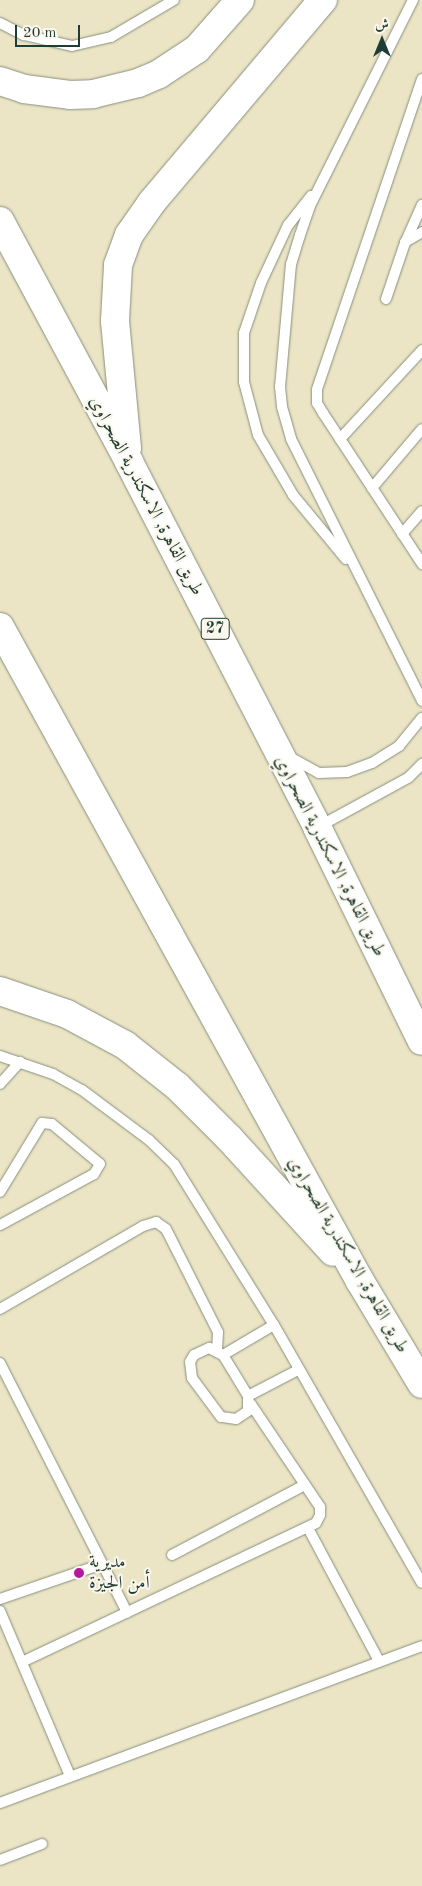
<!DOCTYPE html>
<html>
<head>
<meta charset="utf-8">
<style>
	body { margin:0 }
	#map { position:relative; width:422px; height:1886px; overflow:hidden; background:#ebe4c5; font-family:"Old Standard TT",Amiri,serif }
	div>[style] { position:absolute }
	.roads { filter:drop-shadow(0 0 1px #85907c) drop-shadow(0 0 1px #85907c) }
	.lane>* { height:10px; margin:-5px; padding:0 5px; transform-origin:5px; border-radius:5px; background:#fff }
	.highway>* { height:28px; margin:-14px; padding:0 14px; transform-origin:14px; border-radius:14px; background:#fff }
	.dots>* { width:14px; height:14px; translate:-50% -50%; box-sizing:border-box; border:2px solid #fbf7ec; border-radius:50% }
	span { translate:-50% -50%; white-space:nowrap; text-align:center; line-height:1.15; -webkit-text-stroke:4px #fbf7ec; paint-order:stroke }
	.shield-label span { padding:1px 4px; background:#fbf7ec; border:1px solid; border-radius:4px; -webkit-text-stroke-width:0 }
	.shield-label { font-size:16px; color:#1f3d34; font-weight:700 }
	.street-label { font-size:18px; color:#1f3d34 }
	.poi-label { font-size:18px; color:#1f3d34 }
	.left { translate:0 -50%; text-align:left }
	.north { position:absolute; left:357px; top:15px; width:50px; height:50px; -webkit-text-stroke:4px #fbf7ec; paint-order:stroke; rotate:0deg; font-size:14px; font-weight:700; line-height:20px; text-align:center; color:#1f3d34 }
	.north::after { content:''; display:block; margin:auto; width:18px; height:22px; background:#1f3d34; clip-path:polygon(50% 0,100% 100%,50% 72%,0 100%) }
	.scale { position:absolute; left:15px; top:25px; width:65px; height:22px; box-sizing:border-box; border:2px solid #1f3d34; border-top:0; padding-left:6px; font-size:15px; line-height:18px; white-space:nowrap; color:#1f3d34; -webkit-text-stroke:4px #fbf7ec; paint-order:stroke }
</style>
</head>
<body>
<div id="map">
	<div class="roads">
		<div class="lane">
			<i style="left:413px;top:0;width:230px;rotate:116.6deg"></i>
			<i style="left:310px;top:206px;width:31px;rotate:109deg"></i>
			<i style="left:300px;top:235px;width:30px;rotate:107deg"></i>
			<i style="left:291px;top:264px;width:123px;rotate:95.1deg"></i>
			<i style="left:280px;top:387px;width:20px;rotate:84deg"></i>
			<i style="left:282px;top:407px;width:33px;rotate:74deg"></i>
			<i style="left:291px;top:439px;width:293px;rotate:63.4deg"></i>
			<i style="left:0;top:23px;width:27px;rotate:27deg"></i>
			<i style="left:24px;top:35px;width:49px;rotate:12.9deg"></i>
			<i style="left:72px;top:46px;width:40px;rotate:-13deg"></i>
			<i style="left:111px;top:37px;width:73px;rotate:-30.4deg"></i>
			<i style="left:422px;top:79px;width:328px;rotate:108.7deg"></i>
			<i style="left:317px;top:390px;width:13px;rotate:90deg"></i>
			<i style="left:317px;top:403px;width:12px;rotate:59deg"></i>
			<i style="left:323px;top:413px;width:181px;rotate:56.7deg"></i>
			<i style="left:311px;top:196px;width:37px;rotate:128deg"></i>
			<i style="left:288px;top:225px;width:64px;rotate:115deg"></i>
			<i style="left:261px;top:283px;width:53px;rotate:108.8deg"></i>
			<i style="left:244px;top:333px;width:49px;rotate:90deg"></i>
			<i style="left:244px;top:382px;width:55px;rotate:75.2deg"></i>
			<i style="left:258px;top:435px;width:69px;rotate:59.7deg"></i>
			<i style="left:293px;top:495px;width:83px;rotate:50.4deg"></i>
			<i style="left:405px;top:242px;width:20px;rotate:-30deg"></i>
			<i style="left:386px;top:299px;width:59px;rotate:-71.3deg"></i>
			<i style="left:405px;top:243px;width:42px;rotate:-65.9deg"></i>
			<i style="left:340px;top:439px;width:121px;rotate:-47.3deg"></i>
			<i style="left:372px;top:488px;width:77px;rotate:-49.7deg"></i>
			<i style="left:402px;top:534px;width:30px;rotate:-49deg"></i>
			<i style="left:288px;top:756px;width:35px;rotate:29deg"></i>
			<i style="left:319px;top:773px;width:28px;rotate:-2deg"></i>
			<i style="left:347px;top:772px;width:27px;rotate:-20deg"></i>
			<i style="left:372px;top:763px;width:32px;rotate:-32deg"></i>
			<i style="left:399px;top:746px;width:36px;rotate:-51deg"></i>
			<i style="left:318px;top:827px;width:102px;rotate:-28.6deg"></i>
			<i style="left:408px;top:778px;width:20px;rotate:-45deg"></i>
			<i style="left:0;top:1056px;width:56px;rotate:18.8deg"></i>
			<i style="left:53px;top:1074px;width:33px;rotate:29deg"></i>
			<i style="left:82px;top:1090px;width:84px;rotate:36.7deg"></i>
			<i style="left:149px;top:1140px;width:35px;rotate:44deg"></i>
			<i style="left:174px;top:1164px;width:190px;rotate:58.2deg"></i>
			<i style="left:274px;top:1325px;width:297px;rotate:60.2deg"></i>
			<i style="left:0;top:1084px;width:30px;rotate:-48deg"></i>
			<i style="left:0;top:1192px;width:81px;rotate:-58.7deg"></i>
			<i style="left:42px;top:1123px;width:10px;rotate:6deg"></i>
			<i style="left:52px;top:1124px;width:62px;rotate:39.8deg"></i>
			<i style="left:100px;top:1164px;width:12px;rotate:121deg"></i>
			<i style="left:94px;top:1174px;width:107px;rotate:151.5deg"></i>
			<i style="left:0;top:1309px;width:165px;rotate:-30.1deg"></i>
			<i style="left:143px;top:1226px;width:14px;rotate:-17deg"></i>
			<i style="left:156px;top:1222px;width:12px;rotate:35deg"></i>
			<i style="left:166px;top:1229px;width:115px;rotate:63.2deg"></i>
			<i style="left:218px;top:1332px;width:18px;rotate:93deg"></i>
			<i style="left:209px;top:1348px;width:16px;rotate:27deg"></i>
			<i style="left:223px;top:1355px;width:48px;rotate:58.6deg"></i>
			<i style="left:248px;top:1396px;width:15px;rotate:90deg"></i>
			<i style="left:248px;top:1411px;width:14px;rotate:146deg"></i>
			<i style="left:236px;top:1419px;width:15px;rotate:-172deg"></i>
			<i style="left:221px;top:1417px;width:49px;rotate:-126.6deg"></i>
			<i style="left:192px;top:1378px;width:16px;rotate:-97deg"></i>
			<i style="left:190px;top:1362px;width:8px;rotate:-60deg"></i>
			<i style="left:194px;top:1355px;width:17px;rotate:-25deg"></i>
			<i style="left:223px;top:1355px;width:59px;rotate:-30.5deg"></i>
			<i style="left:0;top:1363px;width:280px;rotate:63deg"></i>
			<i style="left:248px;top:1396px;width:56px;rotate:-27.5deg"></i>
			<i style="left:308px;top:1528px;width:151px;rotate:61.9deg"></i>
			<i style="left:172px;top:1555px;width:150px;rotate:-27.8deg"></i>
			<i style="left:0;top:1599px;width:108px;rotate:-18.9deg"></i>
			<i style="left:0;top:1611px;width:179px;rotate:67deg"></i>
			<i style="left:22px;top:1662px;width:325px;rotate:-25.3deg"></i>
			<i style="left:316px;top:1523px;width:9px;rotate:-63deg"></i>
			<i style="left:320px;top:1515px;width:8px;rotate:-90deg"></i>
			<i style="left:320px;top:1507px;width:125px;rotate:-123.9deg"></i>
			<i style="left:0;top:1803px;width:450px;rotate:-20.4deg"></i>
			<i style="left:0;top:1860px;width:45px;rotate:-20.9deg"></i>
		</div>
		<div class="highway">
			<i style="left:0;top:81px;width:25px;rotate:18deg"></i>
			<i style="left:24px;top:89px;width:46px;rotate:7.4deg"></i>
			<i style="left:70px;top:95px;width:23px;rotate:-2deg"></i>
			<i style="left:93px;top:94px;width:46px;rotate:-13.7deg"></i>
			<i style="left:138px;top:83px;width:23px;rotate:-23deg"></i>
			<i style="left:159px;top:74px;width:45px;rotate:-33.3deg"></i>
			<i style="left:197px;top:49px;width:65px;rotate:-48.7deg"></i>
			<i style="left:0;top:221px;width:273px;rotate:61.8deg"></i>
			<i style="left:129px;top:462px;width:411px;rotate:62.7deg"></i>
			<i style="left:317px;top:827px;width:238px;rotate:63.9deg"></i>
			<i style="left:127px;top:448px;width:128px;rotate:-95.4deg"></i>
			<i style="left:115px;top:321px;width:56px;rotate:-86.9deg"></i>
			<i style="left:118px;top:265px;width:32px;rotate:-70deg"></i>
			<i style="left:129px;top:235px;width:40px;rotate:-55.1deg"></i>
			<i style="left:152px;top:202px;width:265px;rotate:-49.8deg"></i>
			<i style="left:0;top:627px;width:747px;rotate:61.17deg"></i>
			<i style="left:360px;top:1281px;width:120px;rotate:59deg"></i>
			<i style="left:0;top:991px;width:71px;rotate:18.9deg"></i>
			<i style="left:67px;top:1014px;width:66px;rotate:28.1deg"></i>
			<i style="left:125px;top:1045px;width:66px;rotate:38.3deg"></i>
			<i style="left:177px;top:1086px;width:74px;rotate:45deg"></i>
			<i style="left:229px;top:1138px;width:154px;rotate:47.6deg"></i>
		</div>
	</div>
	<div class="dots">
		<i style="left:79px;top:1573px;background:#b5179e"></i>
	</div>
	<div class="shield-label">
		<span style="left:215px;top:629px">27</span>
	</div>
	<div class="street-label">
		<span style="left:146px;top:496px;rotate:62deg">طريق القاهرة, الاسكندرية الصحراوي</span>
		<span style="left:330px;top:856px;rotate:63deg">طريق القاهرة, الاسكندرية الصحراوي</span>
		<span style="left:348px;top:1255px;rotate:60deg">طريق القاهرة, الاسكندرية الصحراوي</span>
	</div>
	<div class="poi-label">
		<span class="left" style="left:89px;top:1573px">مديرية<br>أمن الجيزة</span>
	</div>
	<div class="north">ش</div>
	<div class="scale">20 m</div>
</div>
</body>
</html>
